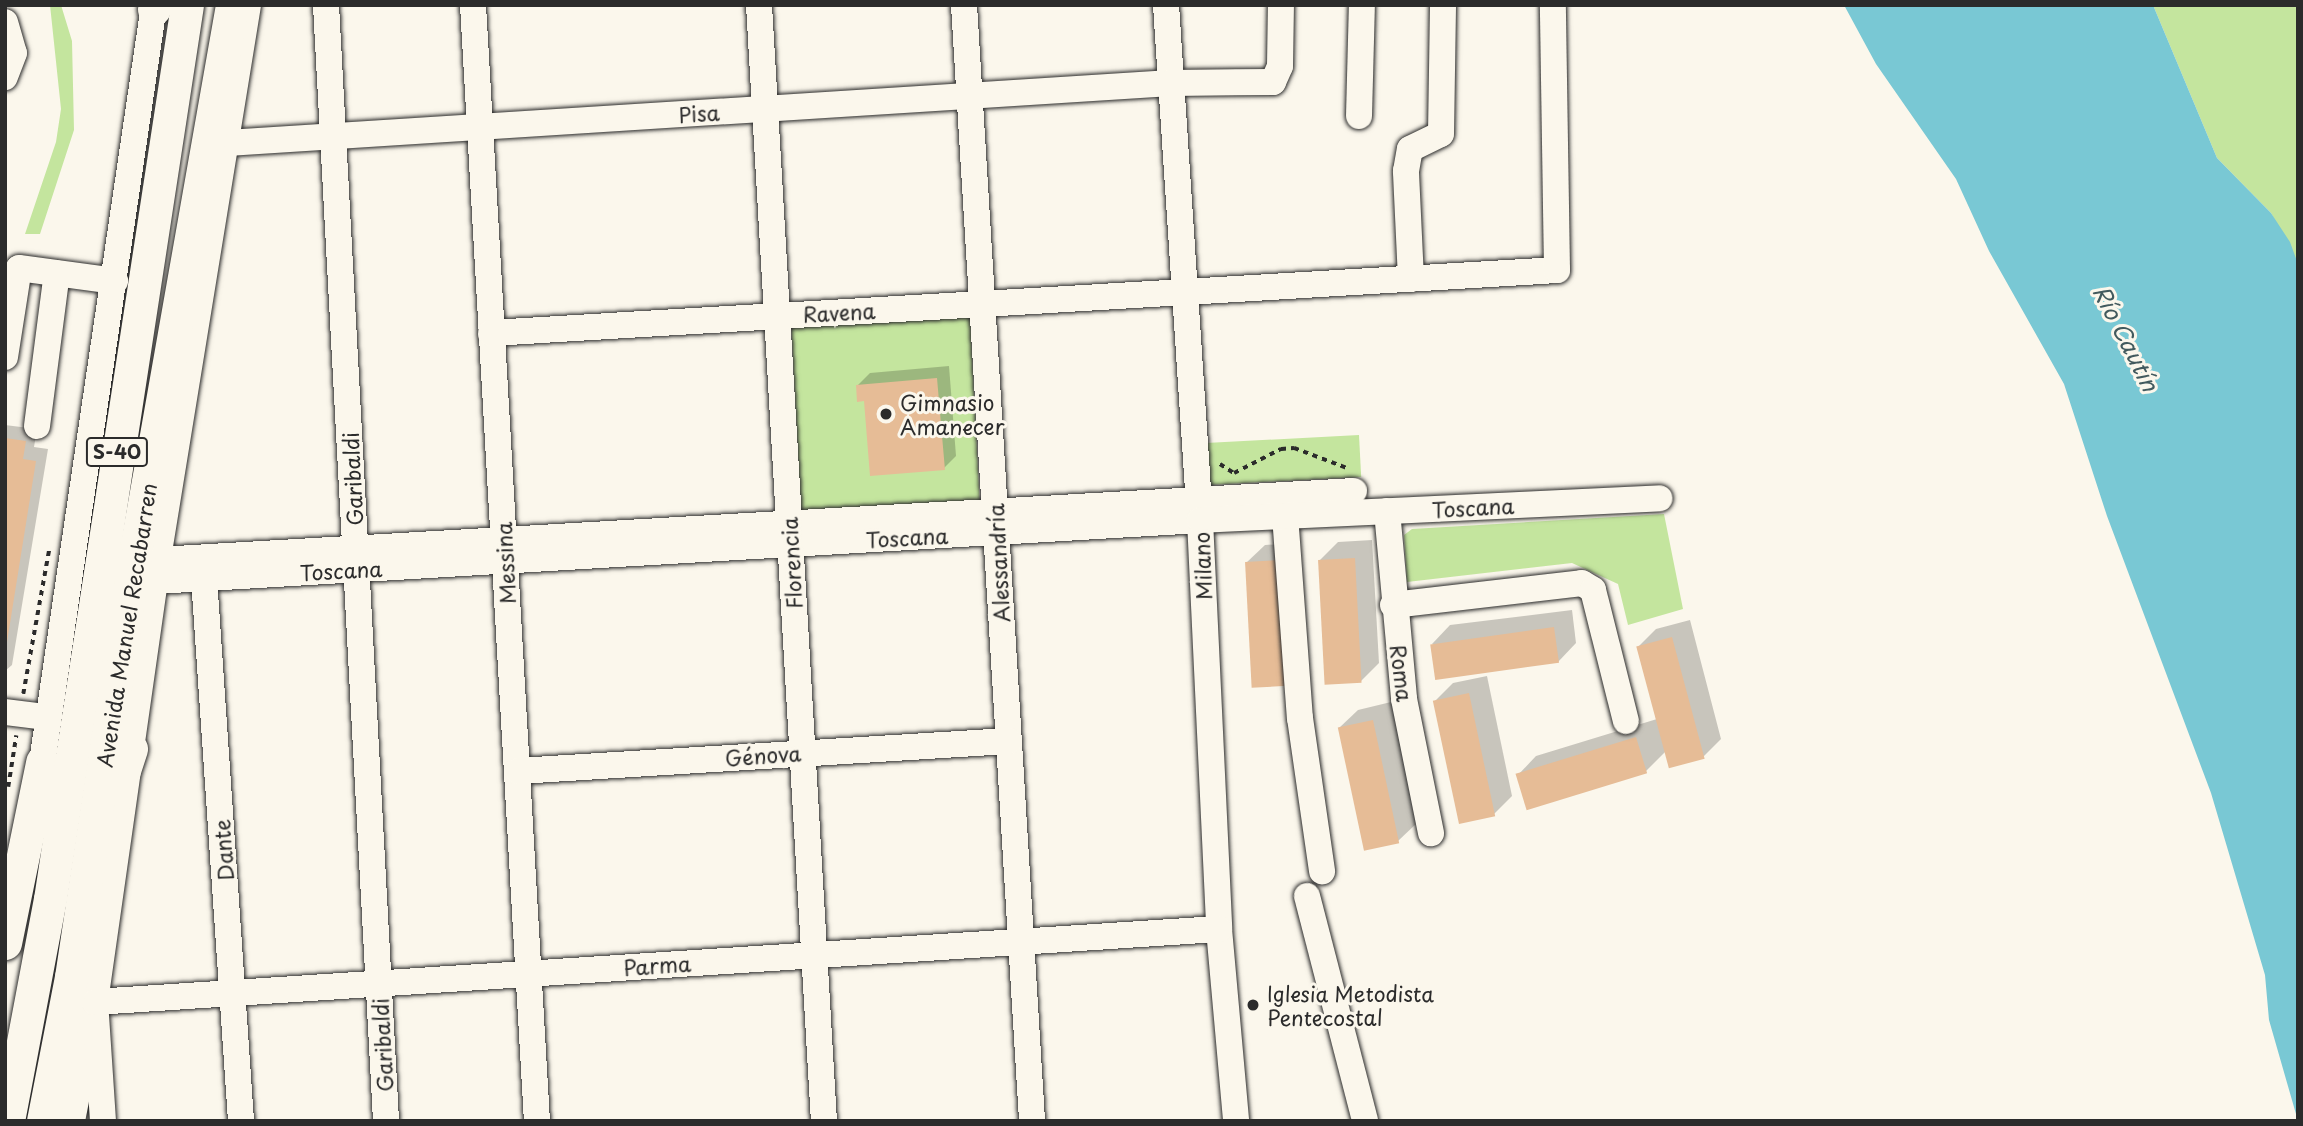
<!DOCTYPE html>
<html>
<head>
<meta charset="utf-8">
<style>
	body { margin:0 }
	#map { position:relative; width:2303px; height:1126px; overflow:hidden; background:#fbf7ec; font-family:"Playpen Sans",sans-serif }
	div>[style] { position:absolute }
	.green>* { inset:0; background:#c4e59e; transform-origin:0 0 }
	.water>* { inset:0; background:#79c8d4 }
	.shadow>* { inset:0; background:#0003 }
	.building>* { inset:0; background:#e6bc96; transform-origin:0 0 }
	.path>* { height:3.5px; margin-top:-1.75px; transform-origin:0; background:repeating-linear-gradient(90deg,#2b2b2b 0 5px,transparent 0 10px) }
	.roads { filter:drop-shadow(0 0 2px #2b2b2b) drop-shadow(0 0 2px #2b2b2b) }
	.minor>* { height:26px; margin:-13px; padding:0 13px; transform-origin:13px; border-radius:13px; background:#fbf7ec }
	.major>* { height:33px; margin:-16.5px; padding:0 16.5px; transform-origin:16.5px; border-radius:16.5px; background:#fbf7ec }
	.dots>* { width:19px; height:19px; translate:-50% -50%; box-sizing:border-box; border:4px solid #fbf7ec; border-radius:50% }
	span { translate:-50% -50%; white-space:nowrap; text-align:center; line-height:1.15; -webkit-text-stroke:6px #fbf7ec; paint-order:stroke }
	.shield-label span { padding:2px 5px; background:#fbf7ec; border:2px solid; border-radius:5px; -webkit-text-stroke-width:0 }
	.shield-label { font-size:19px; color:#2b2b2b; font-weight:700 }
	.street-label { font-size:21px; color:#2b2b2b }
	.poi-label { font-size:21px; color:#2b2b2b }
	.left { translate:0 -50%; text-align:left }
	.water-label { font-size:23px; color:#425a5e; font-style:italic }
	.frame { position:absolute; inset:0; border:7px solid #2b2b2b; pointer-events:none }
</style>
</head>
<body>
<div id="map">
	<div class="green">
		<i style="clip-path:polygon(50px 5px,61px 5px,72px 41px,74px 130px,40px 234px,25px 234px,56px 142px,61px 109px)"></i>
		<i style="clip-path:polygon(2153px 5px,2298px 5px,2298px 264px,2271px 213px,2217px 158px)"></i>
		<i style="left:970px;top:316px;width:186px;height:179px;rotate:87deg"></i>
		<i style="left:1359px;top:435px;width:42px;height:158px;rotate:87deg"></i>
		<i style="clip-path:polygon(1664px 514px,1683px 609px,1628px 625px,1618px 584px,1572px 563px,1407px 582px,1404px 535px,1412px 529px)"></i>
	</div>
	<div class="water">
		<i style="clip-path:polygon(1844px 5px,2153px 5px,2217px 158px,2271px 213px,2290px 242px,2298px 264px,2298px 1121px,2269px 1020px,2265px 975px,2211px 793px,2107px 516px,2064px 384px,1989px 251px,1956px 179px,1876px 64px)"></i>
	</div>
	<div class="shadow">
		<i style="clip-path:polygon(949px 366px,956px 456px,944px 468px,865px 399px,857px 386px,870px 373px)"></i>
		<i style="clip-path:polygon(5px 425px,37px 429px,34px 447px,48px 449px,12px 665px,5px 671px)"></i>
		<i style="clip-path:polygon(1372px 540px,1379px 663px,1361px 681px,1320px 560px,1338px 542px)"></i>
		<i style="clip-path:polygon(1299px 543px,1305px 666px,1246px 563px,1265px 545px)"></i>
		<i style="clip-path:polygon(1572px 610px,1576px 643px,1558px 662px,1432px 644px,1450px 625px)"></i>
		<i style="clip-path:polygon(1690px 620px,1721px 739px,1703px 757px,1666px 751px,1646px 771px,1518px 775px,1536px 756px,1657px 719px,1638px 647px,1656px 629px)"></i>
		<i style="clip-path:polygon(1487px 676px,1512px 796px,1494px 814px,1435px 701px,1453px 683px)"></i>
		<i style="clip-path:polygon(1391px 702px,1417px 823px,1398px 841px,1339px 728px,1358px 710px)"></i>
	</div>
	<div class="building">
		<i style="clip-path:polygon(937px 378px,945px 470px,870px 476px,864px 401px,857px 402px,856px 385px)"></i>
		<i style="clip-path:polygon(5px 438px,26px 441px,23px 459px,36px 461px,7px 642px)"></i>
		<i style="left:1355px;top:558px;width:125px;height:37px;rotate:87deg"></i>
		<i style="left:1281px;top:560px;width:126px;height:36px;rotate:87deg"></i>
		<i style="left:1554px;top:627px;width:36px;height:125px;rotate:82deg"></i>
		<i style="left:1672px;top:637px;width:126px;height:37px;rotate:75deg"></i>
		<i style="left:1469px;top:693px;width:126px;height:37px;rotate:78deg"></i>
		<i style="left:1373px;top:720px;width:126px;height:36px;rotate:78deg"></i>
		<i style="left:1636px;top:737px;width:38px;height:126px;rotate:73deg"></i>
	</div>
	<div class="path">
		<i style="left:1220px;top:464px;width:17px;rotate:33deg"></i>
		<i style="left:1234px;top:473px;width:53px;rotate:-27.1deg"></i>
		<i style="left:1281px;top:449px;width:13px;rotate:-4deg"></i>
		<i style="left:1294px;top:448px;width:57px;rotate:20.7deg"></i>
		<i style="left:23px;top:694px;width:146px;rotate:-79.8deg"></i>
		<i style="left:8px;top:787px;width:52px;rotate:-81.1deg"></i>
	</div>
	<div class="roads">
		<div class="minor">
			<i style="left:326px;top:5px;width:1118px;rotate:86.92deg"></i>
			<i style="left:473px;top:5px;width:1118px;rotate:86.72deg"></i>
			<i style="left:759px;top:5px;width:1118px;rotate:86.67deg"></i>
			<i style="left:964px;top:5px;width:1118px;rotate:86.51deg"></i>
			<i style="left:1166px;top:5px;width:516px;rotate:86.22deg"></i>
			<i style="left:1200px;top:520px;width:409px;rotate:87.3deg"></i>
			<i style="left:1219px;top:929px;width:193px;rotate:84.9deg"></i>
			<i style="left:5px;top:22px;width:32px;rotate:74deg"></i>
			<i style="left:14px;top:53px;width:26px;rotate:111deg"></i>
			<i style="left:1359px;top:116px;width:111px;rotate:-88.5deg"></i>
			<i style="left:227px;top:143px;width:946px;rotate:-3.64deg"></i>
			<i style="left:1171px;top:83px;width:102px;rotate:-0.6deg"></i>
			<i style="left:1273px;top:82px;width:17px;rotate:-66deg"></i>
			<i style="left:1280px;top:66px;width:61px;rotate:-89.1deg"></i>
			<i style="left:1411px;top:279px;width:108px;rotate:-92.7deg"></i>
			<i style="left:1406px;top:171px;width:22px;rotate:-80deg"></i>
			<i style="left:1410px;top:149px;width:34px;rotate:-26deg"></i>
			<i style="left:1441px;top:134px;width:129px;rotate:-89.1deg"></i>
			<i style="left:491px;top:333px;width:1068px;rotate:-3.38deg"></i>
			<i style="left:1557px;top:270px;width:265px;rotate:-90.9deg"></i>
			<i style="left:5px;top:357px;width:90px;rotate:-81.1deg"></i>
			<i style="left:19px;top:268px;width:97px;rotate:7.7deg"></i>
			<i style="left:37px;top:426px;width:154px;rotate:-82.6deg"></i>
			<i style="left:1387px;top:511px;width:189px;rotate:84.8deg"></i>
			<i style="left:1404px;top:699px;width:137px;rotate:78.6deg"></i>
			<i style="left:1285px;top:515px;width:204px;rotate:85.8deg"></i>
			<i style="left:1300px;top:718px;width:155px;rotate:81.8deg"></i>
			<i style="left:158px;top:560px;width:1198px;rotate:-3.3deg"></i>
			<i style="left:204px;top:578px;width:544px;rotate:86.1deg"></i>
			<i style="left:155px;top:581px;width:1047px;rotate:-3.34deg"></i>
			<i style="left:1200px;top:520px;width:460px;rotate:-2.7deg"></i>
			<i style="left:1393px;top:605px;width:190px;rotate:-6.6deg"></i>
			<i style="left:1582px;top:583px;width:13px;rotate:32deg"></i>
			<i style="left:1593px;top:590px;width:135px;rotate:75.9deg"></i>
			<i style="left:5px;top:712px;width:41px;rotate:7deg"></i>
			<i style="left:42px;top:762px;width:765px;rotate:-81.58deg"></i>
			<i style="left:518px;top:771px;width:492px;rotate:-3.5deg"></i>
			<i style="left:1307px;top:896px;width:232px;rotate:75.5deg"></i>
			<i style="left:72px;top:1121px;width:121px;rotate:-79.1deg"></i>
			<i style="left:95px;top:1002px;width:461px;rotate:-81.9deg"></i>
			<i style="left:160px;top:546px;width:548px;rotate:-80.76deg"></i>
			<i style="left:103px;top:1121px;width:119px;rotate:-93.8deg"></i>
			<i style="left:95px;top:1002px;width:1126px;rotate:-3.72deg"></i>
		</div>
		<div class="major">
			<i style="left:154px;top:9px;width:4px;rotate:-76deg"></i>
			<i style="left:114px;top:801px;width:55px;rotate:-71.9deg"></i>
			<i style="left:5px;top:943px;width:185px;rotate:-78.4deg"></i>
			<i style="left:8px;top:1121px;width:226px;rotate:-79.3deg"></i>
			<i style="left:50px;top:899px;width:904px;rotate:-81.29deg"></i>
			<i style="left:43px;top:1121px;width:147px;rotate:-79deg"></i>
			<i style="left:71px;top:977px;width:439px;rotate:-81.4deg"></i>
			<i style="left:137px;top:543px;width:546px;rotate:-79.99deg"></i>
		</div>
	</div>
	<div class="dots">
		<i style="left:886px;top:414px;background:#2b2b2b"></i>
		<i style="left:1253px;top:1005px;background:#2b2b2b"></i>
	</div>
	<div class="shield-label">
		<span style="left:117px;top:452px">S-40</span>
	</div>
	<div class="street-label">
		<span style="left:699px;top:113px;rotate:-4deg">Pisa</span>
		<span style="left:839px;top:312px;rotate:-3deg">Ravena</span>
		<span style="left:352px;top:479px;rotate:-93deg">Garibaldi</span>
		<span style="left:1473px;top:507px;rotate:-3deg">Toscana</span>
		<span style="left:907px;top:537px;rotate:-3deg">Toscana</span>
		<span style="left:505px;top:563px;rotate:-93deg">Messina</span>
		<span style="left:791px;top:563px;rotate:-93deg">Florencia</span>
		<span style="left:998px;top:563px;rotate:-93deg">Alessandría</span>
		<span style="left:1202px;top:566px;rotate:-92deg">Milano</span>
		<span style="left:341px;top:570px;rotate:-3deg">Toscana</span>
		<span style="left:126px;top:625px;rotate:-81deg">Avenida Manuel Recabarren</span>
		<span style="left:1402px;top:673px;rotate:83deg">Roma</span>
		<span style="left:763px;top:755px;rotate:-4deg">Génova</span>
		<span style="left:223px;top:850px;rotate:-94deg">Dante</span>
		<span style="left:657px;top:965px;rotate:-4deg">Parma</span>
		<span style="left:382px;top:1045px;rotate:-93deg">Garibaldi</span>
	</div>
	<div class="poi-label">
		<span class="left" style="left:900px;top:414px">Gimnasio<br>Amanecer</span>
		<span class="left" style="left:1267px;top:1005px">Iglesia Metodista<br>Pentecostal</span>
	</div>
	<div class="water-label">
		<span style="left:2126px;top:338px;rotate:63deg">Río Cautín</span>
	</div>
	<div class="frame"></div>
</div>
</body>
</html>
